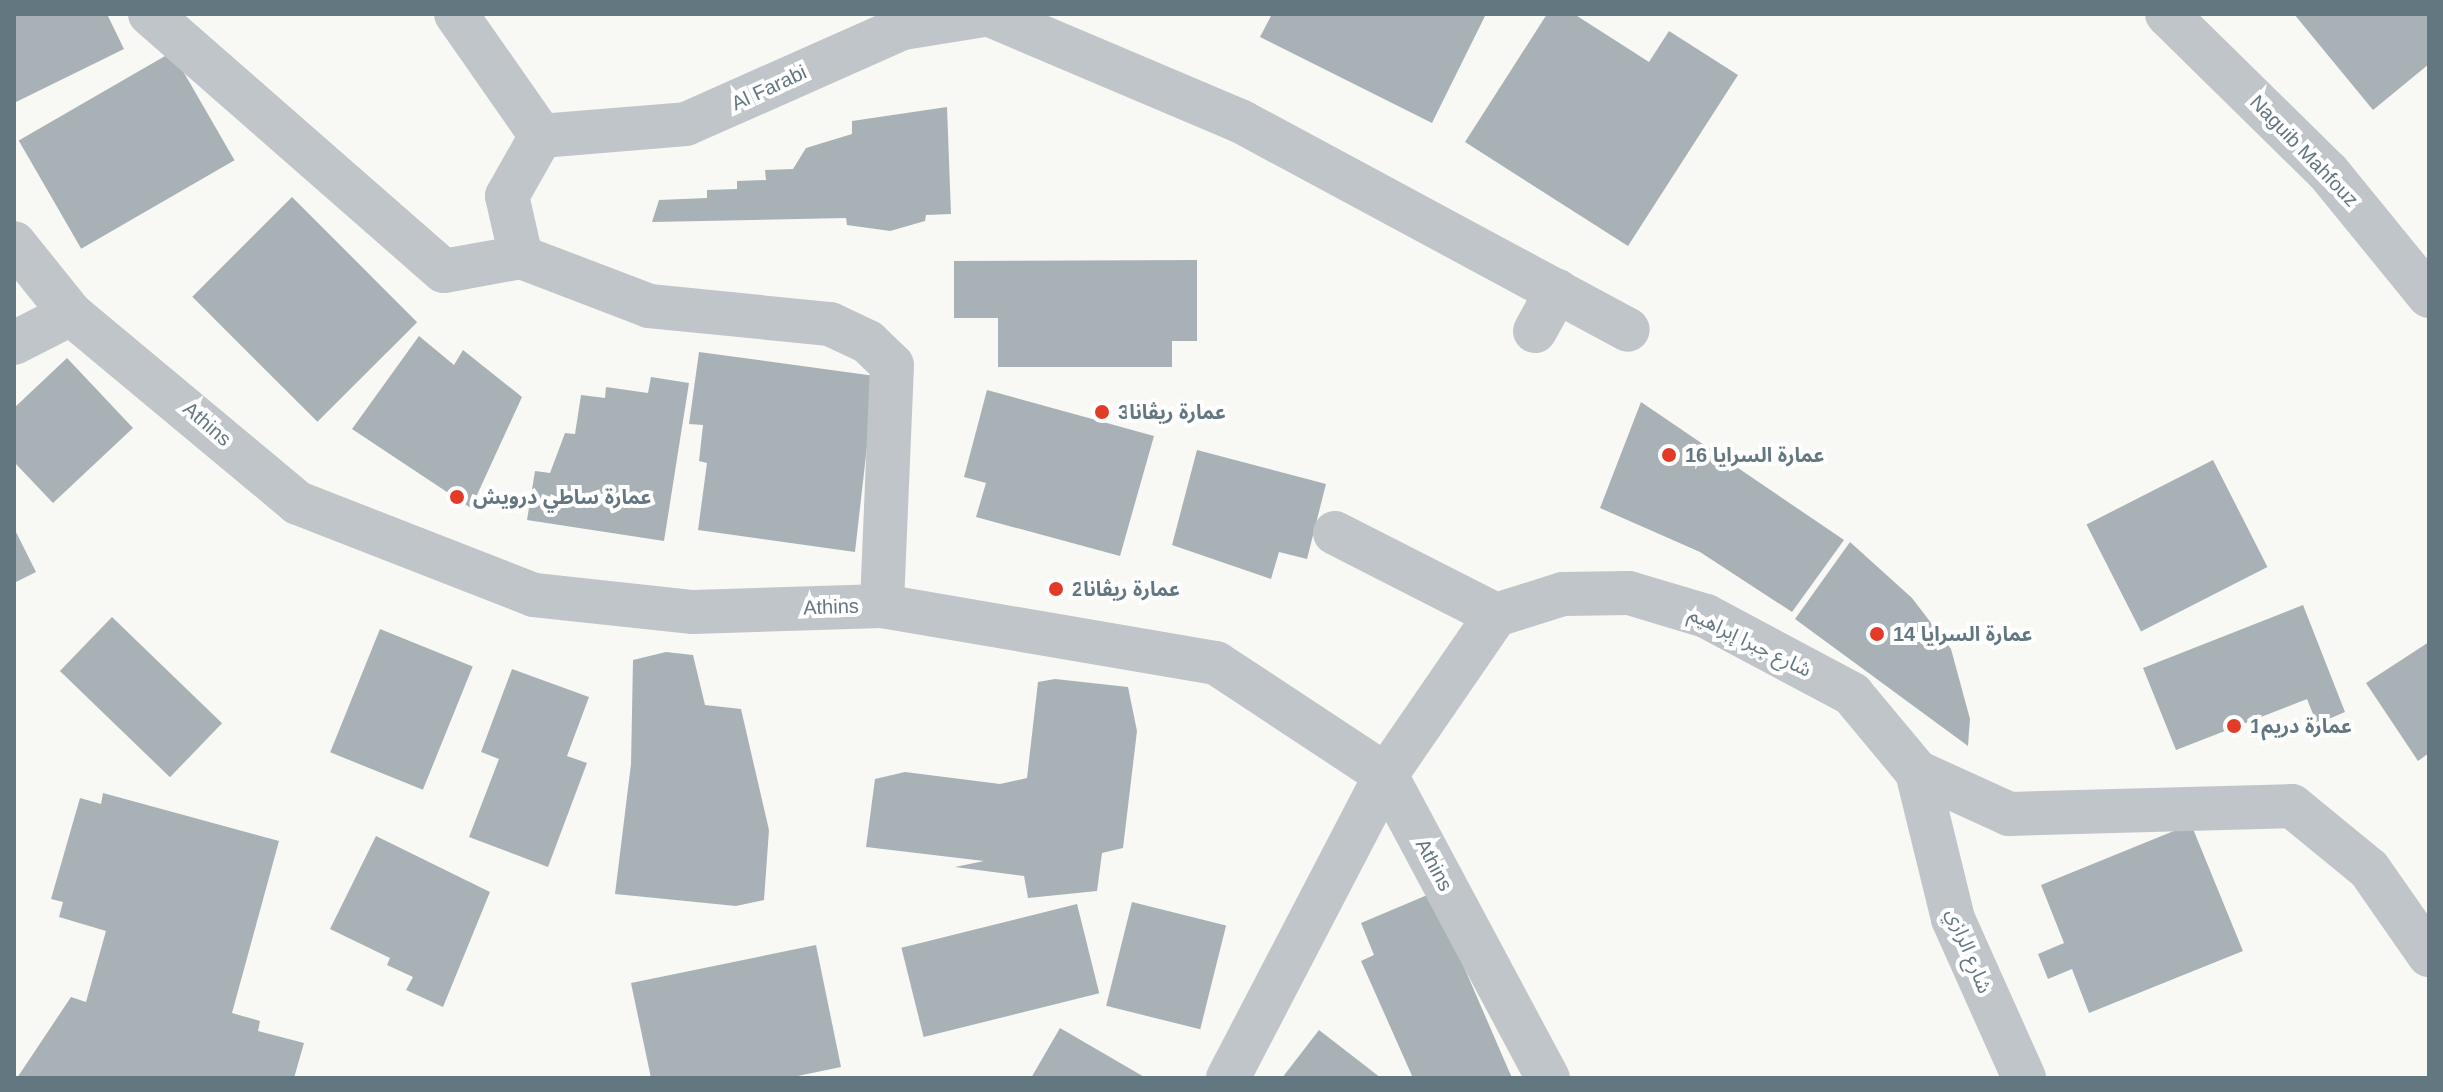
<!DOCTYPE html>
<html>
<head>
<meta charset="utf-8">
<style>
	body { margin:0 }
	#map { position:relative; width:2443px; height:1092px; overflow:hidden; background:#f8f8f5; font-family:Arial,"Noto Sans Arabic",sans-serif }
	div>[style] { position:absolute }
	.building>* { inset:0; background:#a8b2b6; transform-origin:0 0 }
	.minor>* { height:44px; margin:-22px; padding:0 22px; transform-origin:22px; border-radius:22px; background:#bfc5c8 }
	.dots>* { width:22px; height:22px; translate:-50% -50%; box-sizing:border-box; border:4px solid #fff; border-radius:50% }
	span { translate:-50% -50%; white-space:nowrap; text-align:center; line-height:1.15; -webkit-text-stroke:8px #fff; paint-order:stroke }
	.street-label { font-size:20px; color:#637780 }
	.poi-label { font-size:20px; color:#637780; font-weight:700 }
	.left { translate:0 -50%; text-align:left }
	.frame { position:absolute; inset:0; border:16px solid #637780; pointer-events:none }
</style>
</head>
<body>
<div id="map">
	<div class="building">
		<i style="clip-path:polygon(14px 14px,107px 14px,124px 49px,14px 103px)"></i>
		<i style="clip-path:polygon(1272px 14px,1486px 14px,1432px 123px,1260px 37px)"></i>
		<i style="clip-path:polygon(1547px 14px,1574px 14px,1649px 62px,1669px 31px,1738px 75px,1628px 246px,1465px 142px)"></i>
		<i style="clip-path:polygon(2294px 14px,2429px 14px,2429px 64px,2373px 110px)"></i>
		<i style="left:172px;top:52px;width:125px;height:177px;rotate:60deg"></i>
		<i style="clip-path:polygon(947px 107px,951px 214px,926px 215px,925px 221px,890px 231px,847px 225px,846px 218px,652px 222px,659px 200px,707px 198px,707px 190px,737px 189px,737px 181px,766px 180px,765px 170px,793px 169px,806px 148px,852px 134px,852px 121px)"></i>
		<i style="left:292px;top:197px;width:177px;height:141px;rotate:45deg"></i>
		<i style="clip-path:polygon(1197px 260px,1197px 341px,1172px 341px,1172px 367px,998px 367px,998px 318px,954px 318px,954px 261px)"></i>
		<i style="clip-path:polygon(419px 336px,454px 365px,463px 350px,522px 397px,471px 508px,352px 429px)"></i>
		<i style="clip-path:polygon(699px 352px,875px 376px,855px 552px,698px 530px,707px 463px,699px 461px,703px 425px,689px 424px)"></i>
		<i style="clip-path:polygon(67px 358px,133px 428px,53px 503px,14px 462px,14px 408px)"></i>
		<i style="clip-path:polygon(651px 377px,689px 383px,664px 541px,527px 520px,535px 471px,550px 473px,565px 433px,575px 434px,581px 395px,605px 398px,606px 387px,648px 393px)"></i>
		<i style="clip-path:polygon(987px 390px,1154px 436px,1120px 556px,976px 517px,986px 483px,964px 477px)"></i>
		<i style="clip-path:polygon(1641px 402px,1844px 540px,1792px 612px,1700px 552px,1600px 508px)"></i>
		<i style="clip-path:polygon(1197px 450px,1326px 484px,1307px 559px,1279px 552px,1271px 579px,1172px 545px)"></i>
		<i style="left:2213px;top:460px;width:120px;height:142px;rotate:63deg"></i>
		<i style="clip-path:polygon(14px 528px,36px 572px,14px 583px)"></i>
		<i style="clip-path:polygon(1850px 542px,1912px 598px,1951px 649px,1970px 719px,1968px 746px,1795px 619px)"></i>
		<i style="clip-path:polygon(2303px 605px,2345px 712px,2317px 724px,2307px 699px,2176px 750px,2143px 668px)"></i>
		<i style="left:112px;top:617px;width:153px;height:75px;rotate:44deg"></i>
		<i style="left:380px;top:629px;width:100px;height:133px;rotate:22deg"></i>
		<i style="clip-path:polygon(2429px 642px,2429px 753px,2418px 761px,2366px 683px)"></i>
		<i style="clip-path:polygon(666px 652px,693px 655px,705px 705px,741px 709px,769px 830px,764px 900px,736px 906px,615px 894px,631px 764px,633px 660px)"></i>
		<i style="clip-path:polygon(512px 669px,589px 697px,567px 756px,587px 763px,548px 867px,469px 837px,499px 759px,481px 752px)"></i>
		<i style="clip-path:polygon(1055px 679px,1128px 687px,1137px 731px,1123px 848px,1102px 853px,1097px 891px,1028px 898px,1024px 876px,955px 867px,984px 861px,866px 847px,875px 779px,905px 772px,1000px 784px,1027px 778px,1038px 682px)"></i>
		<i style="clip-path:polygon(103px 793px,279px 841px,232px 1013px,260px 1021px,258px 1031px,304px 1043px,294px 1078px,17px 1078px,71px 997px,86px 1002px,106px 931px,59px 917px,63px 902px,51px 899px,80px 798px,101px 804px)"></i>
		<i style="clip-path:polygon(2191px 824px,2243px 951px,2089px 1013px,2072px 969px,2048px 979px,2038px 954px,2064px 943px,2041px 885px)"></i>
		<i style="clip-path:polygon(376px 836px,490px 892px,443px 1007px,406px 990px,413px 977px,387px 965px,390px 958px,330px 929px)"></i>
		<i style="clip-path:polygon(1432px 893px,1512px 1078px,1413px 1078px,1361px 961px,1374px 955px,1361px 923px)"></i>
		<i style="left:1132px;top:902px;width:97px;height:107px;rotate:14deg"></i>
		<i style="left:1077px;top:904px;width:92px;height:181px;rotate:76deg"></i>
		<i style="clip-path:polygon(816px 945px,841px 1067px,788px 1078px,651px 1078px,631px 983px)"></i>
		<i style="clip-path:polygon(1060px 1028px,1146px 1078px,1031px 1078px)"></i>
		<i style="clip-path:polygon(1319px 1030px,1381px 1078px,1282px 1078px)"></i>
	</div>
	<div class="minor">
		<i style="left:150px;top:14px;width:390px;rotate:41.2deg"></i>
		<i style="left:444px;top:271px;width:78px;rotate:-10.3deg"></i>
		<i style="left:456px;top:14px;width:149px;rotate:55.1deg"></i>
		<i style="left:2167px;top:14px;width:226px;rotate:44.5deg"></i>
		<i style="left:2328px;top:172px;width:160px;rotate:50.8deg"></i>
		<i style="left:990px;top:15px;width:274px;rotate:23deg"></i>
		<i style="left:1242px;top:122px;width:438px;rotate:28.3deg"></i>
		<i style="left:541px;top:136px;width:69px;rotate:119.5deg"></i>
		<i style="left:507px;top:196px;width:63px;rotate:77.1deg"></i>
		<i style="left:521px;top:257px;width:137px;rotate:20.9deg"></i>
		<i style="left:649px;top:306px;width:182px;rotate:5.7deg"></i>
		<i style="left:830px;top:324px;width:42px;rotate:25.3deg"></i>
		<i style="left:868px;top:342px;width:33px;rotate:44deg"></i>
		<i style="left:892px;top:365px;width:241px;rotate:92.4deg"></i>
		<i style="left:541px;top:136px;width:145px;rotate:-4.7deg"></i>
		<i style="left:686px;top:124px;width:237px;rotate:-23.9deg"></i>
		<i style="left:903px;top:28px;width:88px;rotate:-9.1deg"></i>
		<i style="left:14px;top:243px;width:91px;rotate:51.2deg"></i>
		<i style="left:71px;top:314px;width:295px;rotate:39.8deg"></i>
		<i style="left:298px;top:503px;width:253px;rotate:21.3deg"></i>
		<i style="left:534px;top:595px;width:160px;rotate:6.1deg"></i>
		<i style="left:693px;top:612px;width:189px;rotate:-1.8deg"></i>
		<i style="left:882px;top:606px;width:339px;rotate:9.7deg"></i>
		<i style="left:1216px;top:663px;width:204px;rotate:33.4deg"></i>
		<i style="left:1386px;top:775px;width:344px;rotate:61.9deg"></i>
		<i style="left:1535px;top:331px;width:46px;rotate:-61.2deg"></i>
		<i style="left:14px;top:343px;width:64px;rotate:-27deg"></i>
		<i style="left:1335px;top:533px;width:181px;rotate:27deg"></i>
		<i style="left:1917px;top:772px;width:151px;rotate:76.2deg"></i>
		<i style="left:1953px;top:919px;width:174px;rotate:65.9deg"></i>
		<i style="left:1228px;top:1078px;width:342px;rotate:-62.5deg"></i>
		<i style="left:1386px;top:775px;width:194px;rotate:-55.5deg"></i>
		<i style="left:1496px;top:615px;width:70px;rotate:-17.4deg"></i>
		<i style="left:1563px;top:594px;width:66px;rotate:-0.9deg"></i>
		<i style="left:1629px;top:593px;width:80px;rotate:16.6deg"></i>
		<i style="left:1706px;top:616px;width:166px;rotate:28.1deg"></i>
		<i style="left:1852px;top:694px;width:102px;rotate:50.2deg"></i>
		<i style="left:1917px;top:772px;width:101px;rotate:24.5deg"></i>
		<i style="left:2009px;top:814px;width:283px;rotate:-1.6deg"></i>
		<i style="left:2292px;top:806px;width:99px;rotate:39.3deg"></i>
		<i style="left:2369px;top:869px;width:105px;rotate:55.1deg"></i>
	</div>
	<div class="dots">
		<i style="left:1102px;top:412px;background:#e43b29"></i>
		<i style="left:1669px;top:455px;background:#e43b29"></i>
		<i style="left:457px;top:497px;background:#e43b29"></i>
		<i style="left:1056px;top:589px;background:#e43b29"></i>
		<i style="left:1877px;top:634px;background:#e43b29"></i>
		<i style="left:2234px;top:726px;background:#e43b29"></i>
	</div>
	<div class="street-label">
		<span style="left:769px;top:88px;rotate:-25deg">Al Farabi</span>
		<span style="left:2304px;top:151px;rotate:46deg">Naguib Mahfouz</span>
		<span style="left:207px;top:424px;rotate:41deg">Athins</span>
		<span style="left:831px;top:607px;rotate:-2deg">Athins</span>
		<span style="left:1750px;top:642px;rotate:26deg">شارع جبرا إبراهيم</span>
		<span style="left:1434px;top:865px;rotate:62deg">Athins</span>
		<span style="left:1969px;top:951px;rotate:68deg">شارع الرازي</span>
	</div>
	<div class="poi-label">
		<span class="left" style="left:1118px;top:412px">عمارة ريڤانا3</span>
		<span class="left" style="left:1685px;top:455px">عمارة السرايا 16</span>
		<span class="left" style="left:473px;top:497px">عمارة ساطي درويش</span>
		<span class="left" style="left:1072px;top:589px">عمارة ريڤانا2</span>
		<span class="left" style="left:1893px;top:634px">عمارة السرايا 14</span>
		<span class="left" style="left:2250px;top:726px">عمارة دريم1</span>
	</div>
	<div class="frame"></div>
</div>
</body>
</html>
